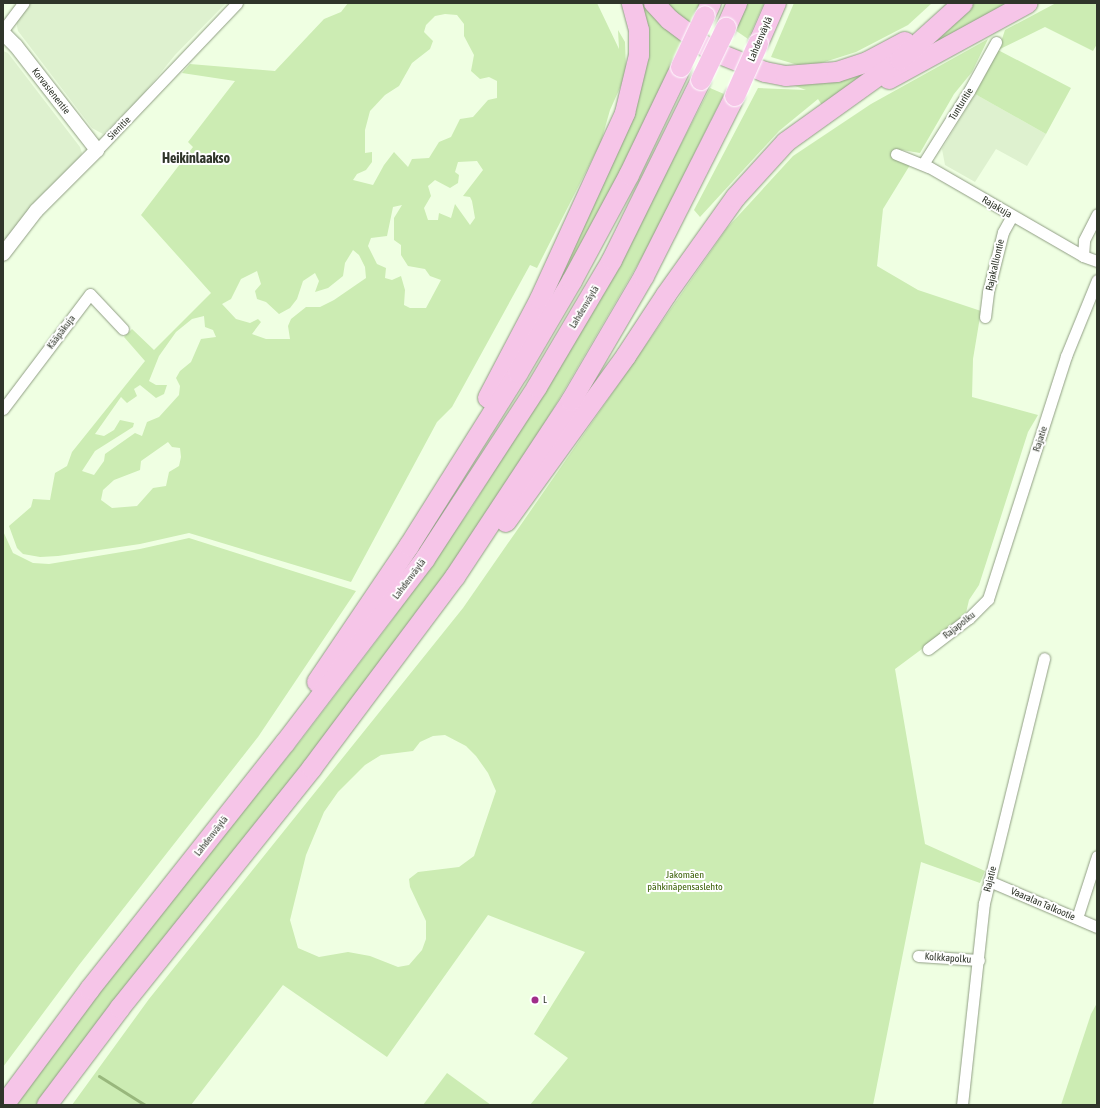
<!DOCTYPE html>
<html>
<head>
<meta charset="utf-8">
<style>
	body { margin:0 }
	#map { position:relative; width:1100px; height:1108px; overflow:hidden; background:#efffe2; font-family:"Asap Condensed",sans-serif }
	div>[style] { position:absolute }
	.built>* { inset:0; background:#def1cf }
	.green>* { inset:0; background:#ccecb3 }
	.stream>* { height:3px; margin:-1.5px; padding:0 1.5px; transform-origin:1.5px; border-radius:1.5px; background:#98b77c }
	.roads { filter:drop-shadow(0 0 1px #909e84) drop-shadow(0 0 1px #909e84) }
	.minor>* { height:11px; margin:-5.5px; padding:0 5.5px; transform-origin:5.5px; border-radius:5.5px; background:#fff }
	.tertiary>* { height:14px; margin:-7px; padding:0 7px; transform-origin:7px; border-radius:7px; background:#fff }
	.motorway>* { height:20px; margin:-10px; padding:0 10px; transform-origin:10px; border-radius:10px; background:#f6c5e8 }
	.bridges { filter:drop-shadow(0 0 1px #fff) drop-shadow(0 0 1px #fff) }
	.motorway-bridge>* { height:20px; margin:-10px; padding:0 10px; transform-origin:10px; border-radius:10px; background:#f6c5e8 }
	.dots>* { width:11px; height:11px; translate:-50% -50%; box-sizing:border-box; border:2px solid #fff; border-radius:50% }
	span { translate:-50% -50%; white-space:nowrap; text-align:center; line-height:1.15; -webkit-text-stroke:4px #fff; paint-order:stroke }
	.street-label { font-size:10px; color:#2f352a }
	.park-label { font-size:10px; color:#3d620a }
	.poi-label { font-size:10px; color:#2f352a }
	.left { translate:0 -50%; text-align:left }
	.district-label { font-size:14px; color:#2f352a; font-weight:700 }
	.frame { position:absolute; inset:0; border:4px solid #2f352a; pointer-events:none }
</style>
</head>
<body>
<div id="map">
	<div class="built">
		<i style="clip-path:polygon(29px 3px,226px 3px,175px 55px,141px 97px,103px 134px,92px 128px,18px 31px,16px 21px)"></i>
		<i style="clip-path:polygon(3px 51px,8px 53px,80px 147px,82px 153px,80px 158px,3px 245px)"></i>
		<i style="clip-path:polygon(975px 94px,1046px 134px,1027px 166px,996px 149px,975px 182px,945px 165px,942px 149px)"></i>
	</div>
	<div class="green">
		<i style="clip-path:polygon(evenodd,348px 3px,597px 3px,619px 49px,618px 30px,625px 42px,626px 68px,623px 81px,610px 110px,601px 142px,537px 268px,530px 265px,452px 407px,437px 422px,351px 582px,189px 533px,140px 544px,58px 556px,40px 557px,23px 554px,17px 548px,9px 526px,31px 507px,33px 499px,50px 500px,55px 473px,67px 466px,72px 452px,145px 361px,124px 337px,132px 329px,154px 350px,211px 293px,141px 215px,193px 147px,188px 142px,235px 81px,182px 73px,190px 64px,275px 71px,324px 19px,341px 12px,348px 3px,445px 14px,457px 15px,464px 24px,464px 36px,474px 55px,471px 71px,480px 79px,489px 77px,497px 81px,497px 98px,488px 100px,473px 117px,460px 119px,451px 137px,439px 142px,429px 158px,412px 159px,408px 167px,394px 152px,384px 165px,373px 185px,353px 180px,357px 174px,366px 170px,372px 162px,372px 152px,365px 153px,365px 130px,370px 111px,385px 95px,399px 86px,412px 63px,430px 49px,433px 41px,424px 32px,426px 25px,435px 16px,445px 14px,348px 3px,477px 161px,483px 170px,463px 196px,470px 197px,472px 201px,475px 218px,470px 225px,455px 204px,451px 218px,439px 213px,438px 220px,428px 220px,424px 208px,431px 196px,428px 186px,435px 180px,450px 188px,458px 183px,459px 175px,455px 172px,458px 162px,477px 161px,348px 3px,402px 205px,394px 218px,394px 240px,401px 245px,401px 255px,408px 266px,425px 269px,430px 276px,441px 280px,426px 308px,410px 308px,404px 305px,405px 290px,401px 276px,392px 280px,385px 278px,386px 268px,377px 264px,368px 246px,371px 238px,387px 236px,393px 207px,402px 205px,348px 3px,353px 250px,359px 255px,365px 267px,366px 278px,334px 300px,320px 307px,306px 307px,291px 319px,288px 326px,290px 339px,266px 339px,252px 334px,261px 322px,258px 319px,250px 323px,236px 319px,222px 304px,231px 299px,241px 279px,257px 271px,261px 284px,255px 291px,257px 299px,266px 302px,279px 314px,290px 308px,297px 299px,303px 281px,315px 273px,319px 281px,315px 292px,328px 288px,343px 276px,345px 263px,353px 250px,348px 3px,204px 316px,205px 327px,213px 330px,216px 337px,201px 339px,191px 362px,180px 371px,176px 378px,180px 386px,179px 395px,159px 417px,147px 422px,142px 436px,135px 433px,105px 454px,104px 461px,94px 475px,82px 471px,95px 451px,133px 427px,134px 423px,120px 420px,114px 430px,104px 436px,95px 434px,121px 397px,127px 403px,137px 396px,134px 389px,140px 385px,156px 398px,164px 394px,167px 385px,156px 385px,149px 381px,159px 356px,176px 332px,192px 319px,204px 316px,348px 3px,168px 442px,172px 447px,180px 448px,181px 457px,179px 466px,169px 472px,166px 486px,153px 488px,137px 506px,112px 508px,101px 500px,103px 490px,114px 480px,140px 470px,141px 461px,168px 442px)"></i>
		<i style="clip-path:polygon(641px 3px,684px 44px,631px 154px,568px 270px,506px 379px,630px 111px)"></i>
		<i style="clip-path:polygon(660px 3px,703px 3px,690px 30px)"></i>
		<i style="clip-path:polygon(747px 3px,764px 3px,748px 39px,735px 30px)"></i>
		<i style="clip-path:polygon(794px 3px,932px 3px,908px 25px,856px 52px,815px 65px,798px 65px,771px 57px)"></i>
		<i style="clip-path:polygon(955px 3px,823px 107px,818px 99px,779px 131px,700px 217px,694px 210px,758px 88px,806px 90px,787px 83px,869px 69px)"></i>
		<i style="clip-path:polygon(971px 3px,1015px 3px,923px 49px)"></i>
		<i style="clip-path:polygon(1056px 3px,1097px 3px,1097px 44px,1093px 51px,1045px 27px,998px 50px,1071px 88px,1046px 134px,975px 94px,998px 51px,1005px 30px)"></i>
		<i style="clip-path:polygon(evenodd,988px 39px,972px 72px,954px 94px,920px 153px,902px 150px,900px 161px,910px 165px,883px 209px,877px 266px,918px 290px,981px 311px,973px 359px,972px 397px,1038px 415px,1028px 432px,979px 585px,969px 600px,965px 617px,895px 669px,925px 844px,985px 871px,980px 883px,921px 862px,873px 1105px,530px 1105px,568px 1058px,534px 1034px,585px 952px,488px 915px,387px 1057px,283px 985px,191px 1105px,72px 1105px,149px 999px,463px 608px,727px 228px,793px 156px,871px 104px,988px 39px,445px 735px,466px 746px,476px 756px,488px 773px,496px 791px,474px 856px,459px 867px,418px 872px,409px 879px,410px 887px,426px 921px,426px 939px,422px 950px,409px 965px,398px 967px,370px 956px,348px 952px,319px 957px,298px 948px,290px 920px,306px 855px,324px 812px,338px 792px,365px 765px,381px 755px,413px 751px,420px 742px,433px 736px,445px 735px)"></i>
		<i style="clip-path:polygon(710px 88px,724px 94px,648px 247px,538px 435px,474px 534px,345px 710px,36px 1105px,14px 1105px,128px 954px,301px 740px,390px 623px,472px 507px,607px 287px)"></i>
		<i style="clip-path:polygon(3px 531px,13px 553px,33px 563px,49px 564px,140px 549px,189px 538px,356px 591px,258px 737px,79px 965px,3px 1067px)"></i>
		<i style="clip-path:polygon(1097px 1003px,1097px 1105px,1061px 1105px,1091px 1014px)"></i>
		<i style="clip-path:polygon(447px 1073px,491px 1105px,423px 1105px)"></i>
	</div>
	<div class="stream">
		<i style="left:99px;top:1076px;width:54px;rotate:32.2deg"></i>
	</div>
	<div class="roads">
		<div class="minor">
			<i style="left:3px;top:30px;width:34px;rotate:-53deg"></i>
			<i style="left:97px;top:150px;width:203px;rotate:-46.4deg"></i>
			<i style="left:896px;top:154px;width:35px;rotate:22deg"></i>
			<i style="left:929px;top:167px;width:178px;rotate:30deg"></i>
			<i style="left:1083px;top:256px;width:15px;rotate:20deg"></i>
			<i style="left:923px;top:164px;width:86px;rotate:-57.8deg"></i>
			<i style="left:969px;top:91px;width:56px;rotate:-61.1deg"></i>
			<i style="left:1083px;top:256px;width:16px;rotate:-86deg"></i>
			<i style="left:1084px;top:240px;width:29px;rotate:-63deg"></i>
			<i style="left:985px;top:317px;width:25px;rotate:-83deg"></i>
			<i style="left:988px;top:292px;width:62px;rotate:-76deg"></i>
			<i style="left:1003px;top:232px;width:18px;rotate:-61deg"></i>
			<i style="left:3px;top:409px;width:144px;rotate:-52.9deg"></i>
			<i style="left:90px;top:294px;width:48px;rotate:46.7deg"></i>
			<i style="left:928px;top:649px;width:51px;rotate:-37.1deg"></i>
			<i style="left:969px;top:618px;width:27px;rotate:-45deg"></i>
			<i style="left:988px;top:599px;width:255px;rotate:-72.2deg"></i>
			<i style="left:1066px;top:356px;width:82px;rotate:-67.8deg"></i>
			<i style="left:989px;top:881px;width:117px;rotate:23.1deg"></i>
			<i style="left:1077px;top:918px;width:65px;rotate:-72.1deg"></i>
			<i style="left:918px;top:956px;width:61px;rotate:3.8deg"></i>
			<i style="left:962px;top:1105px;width:203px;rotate:-83.8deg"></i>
			<i style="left:984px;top:903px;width:252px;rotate:-76.2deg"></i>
		</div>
		<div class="tertiary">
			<i style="left:3px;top:33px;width:18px;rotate:45deg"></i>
			<i style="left:16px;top:46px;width:132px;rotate:52.1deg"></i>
			<i style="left:97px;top:150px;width:86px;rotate:135deg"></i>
			<i style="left:36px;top:211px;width:54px;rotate:127.5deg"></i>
		</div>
		<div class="motorway">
			<i style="left:654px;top:3px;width:23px;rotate:47deg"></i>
			<i style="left:670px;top:20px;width:50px;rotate:36.9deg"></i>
			<i style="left:710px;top:50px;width:59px;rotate:21.8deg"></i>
			<i style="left:765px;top:72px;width:21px;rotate:11deg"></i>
			<i style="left:786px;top:76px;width:51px;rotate:-4.5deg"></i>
			<i style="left:837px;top:72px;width:32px;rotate:-18deg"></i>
			<i style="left:867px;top:62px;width:43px;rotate:-27.8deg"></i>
			<i style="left:705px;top:16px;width:14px;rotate:-65deg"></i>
			<i style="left:726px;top:28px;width:27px;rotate:-66deg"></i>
			<i style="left:758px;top:44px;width:45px;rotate:-66.3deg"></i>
			<i style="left:889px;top:79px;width:158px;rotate:-28.7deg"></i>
			<i style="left:488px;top:398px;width:112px;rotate:-62.3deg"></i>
			<i style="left:540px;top:299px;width:205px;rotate:-65.4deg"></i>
			<i style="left:625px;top:113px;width:60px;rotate:-76.4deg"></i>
			<i style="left:639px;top:55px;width:25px;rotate:-90deg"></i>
			<i style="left:639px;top:30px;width:28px;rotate:-105deg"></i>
			<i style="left:506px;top:522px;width:205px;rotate:-54.1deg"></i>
			<i style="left:626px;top:356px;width:73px;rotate:-56.7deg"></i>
			<i style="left:666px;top:295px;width:120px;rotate:-54.5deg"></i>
			<i style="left:736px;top:197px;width:74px;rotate:-47.7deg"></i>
			<i style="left:786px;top:142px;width:140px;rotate:-35.7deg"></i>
			<i style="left:900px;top:60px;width:85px;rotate:-42.1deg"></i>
			<i style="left:317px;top:682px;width:164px;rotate:-55.9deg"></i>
			<i style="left:409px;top:546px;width:204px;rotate:-57.8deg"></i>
			<i style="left:518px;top:373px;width:107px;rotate:-59.6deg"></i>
			<i style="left:572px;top:281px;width:120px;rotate:-61.7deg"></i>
			<i style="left:629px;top:175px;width:120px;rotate:-64.3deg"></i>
			<i style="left:4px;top:1105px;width:144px;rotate:-53.4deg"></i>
			<i style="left:90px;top:989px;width:314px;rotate:-51.6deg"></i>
			<i style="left:285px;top:743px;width:231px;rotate:-52.7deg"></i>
			<i style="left:425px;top:559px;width:205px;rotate:-56.9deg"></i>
			<i style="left:537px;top:387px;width:147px;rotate:-59.4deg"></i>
			<i style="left:612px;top:260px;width:201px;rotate:-63.7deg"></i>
			<i style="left:47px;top:1105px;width:121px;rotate:-53deg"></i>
			<i style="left:120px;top:1008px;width:307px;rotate:-51.3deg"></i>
			<i style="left:312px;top:768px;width:239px;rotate:-53.2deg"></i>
			<i style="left:455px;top:577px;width:211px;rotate:-56.6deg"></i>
			<i style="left:571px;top:401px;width:145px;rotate:-59.7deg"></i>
			<i style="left:644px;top:276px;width:202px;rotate:-63.2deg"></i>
		</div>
	</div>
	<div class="bridges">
		<div class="motorway-bridge">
			<i style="left:681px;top:67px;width:56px;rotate:-64.8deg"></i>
			<i style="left:701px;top:80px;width:58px;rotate:-64.3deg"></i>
			<i style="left:735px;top:96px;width:57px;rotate:-66.1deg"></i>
		</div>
	</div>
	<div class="dots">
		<i style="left:535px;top:1000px;background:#a02d89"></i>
	</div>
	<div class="street-label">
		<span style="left:760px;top:39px;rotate:-67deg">Lahdenväylä</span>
		<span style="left:51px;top:91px;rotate:52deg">Korvasienentie</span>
		<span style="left:961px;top:104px;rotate:-58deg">Tunturitie</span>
		<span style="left:119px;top:128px;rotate:-45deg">Sienitie</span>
		<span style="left:997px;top:207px;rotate:30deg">Rajakuja</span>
		<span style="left:995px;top:265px;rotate:-77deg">Rajakalliontie</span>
		<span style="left:584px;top:307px;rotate:-59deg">Lahdenväylä</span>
		<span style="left:61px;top:332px;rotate:-53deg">Kääpäkuja</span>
		<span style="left:1040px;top:439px;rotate:-72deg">Rajatie</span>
		<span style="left:409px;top:579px;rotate:-53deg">Lahdenväylä</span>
		<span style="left:959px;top:625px;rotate:-38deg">Rajapolku</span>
		<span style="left:211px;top:836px;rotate:-52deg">Lahdenväylä</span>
		<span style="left:990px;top:879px;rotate:-76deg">Rajatie</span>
		<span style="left:1043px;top:904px;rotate:23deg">Vaaralan Talkootie</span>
		<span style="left:948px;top:958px;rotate:4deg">Kolkkapolku</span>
	</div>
	<div class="park-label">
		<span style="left:685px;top:880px">Jakomäen<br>pähkinäpensaslehto</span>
	</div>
	<div class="poi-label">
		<span class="left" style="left:543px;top:1000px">L</span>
	</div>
	<div class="district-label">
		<span style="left:196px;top:158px">Heikinlaakso</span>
	</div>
	<div class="frame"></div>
</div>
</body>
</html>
